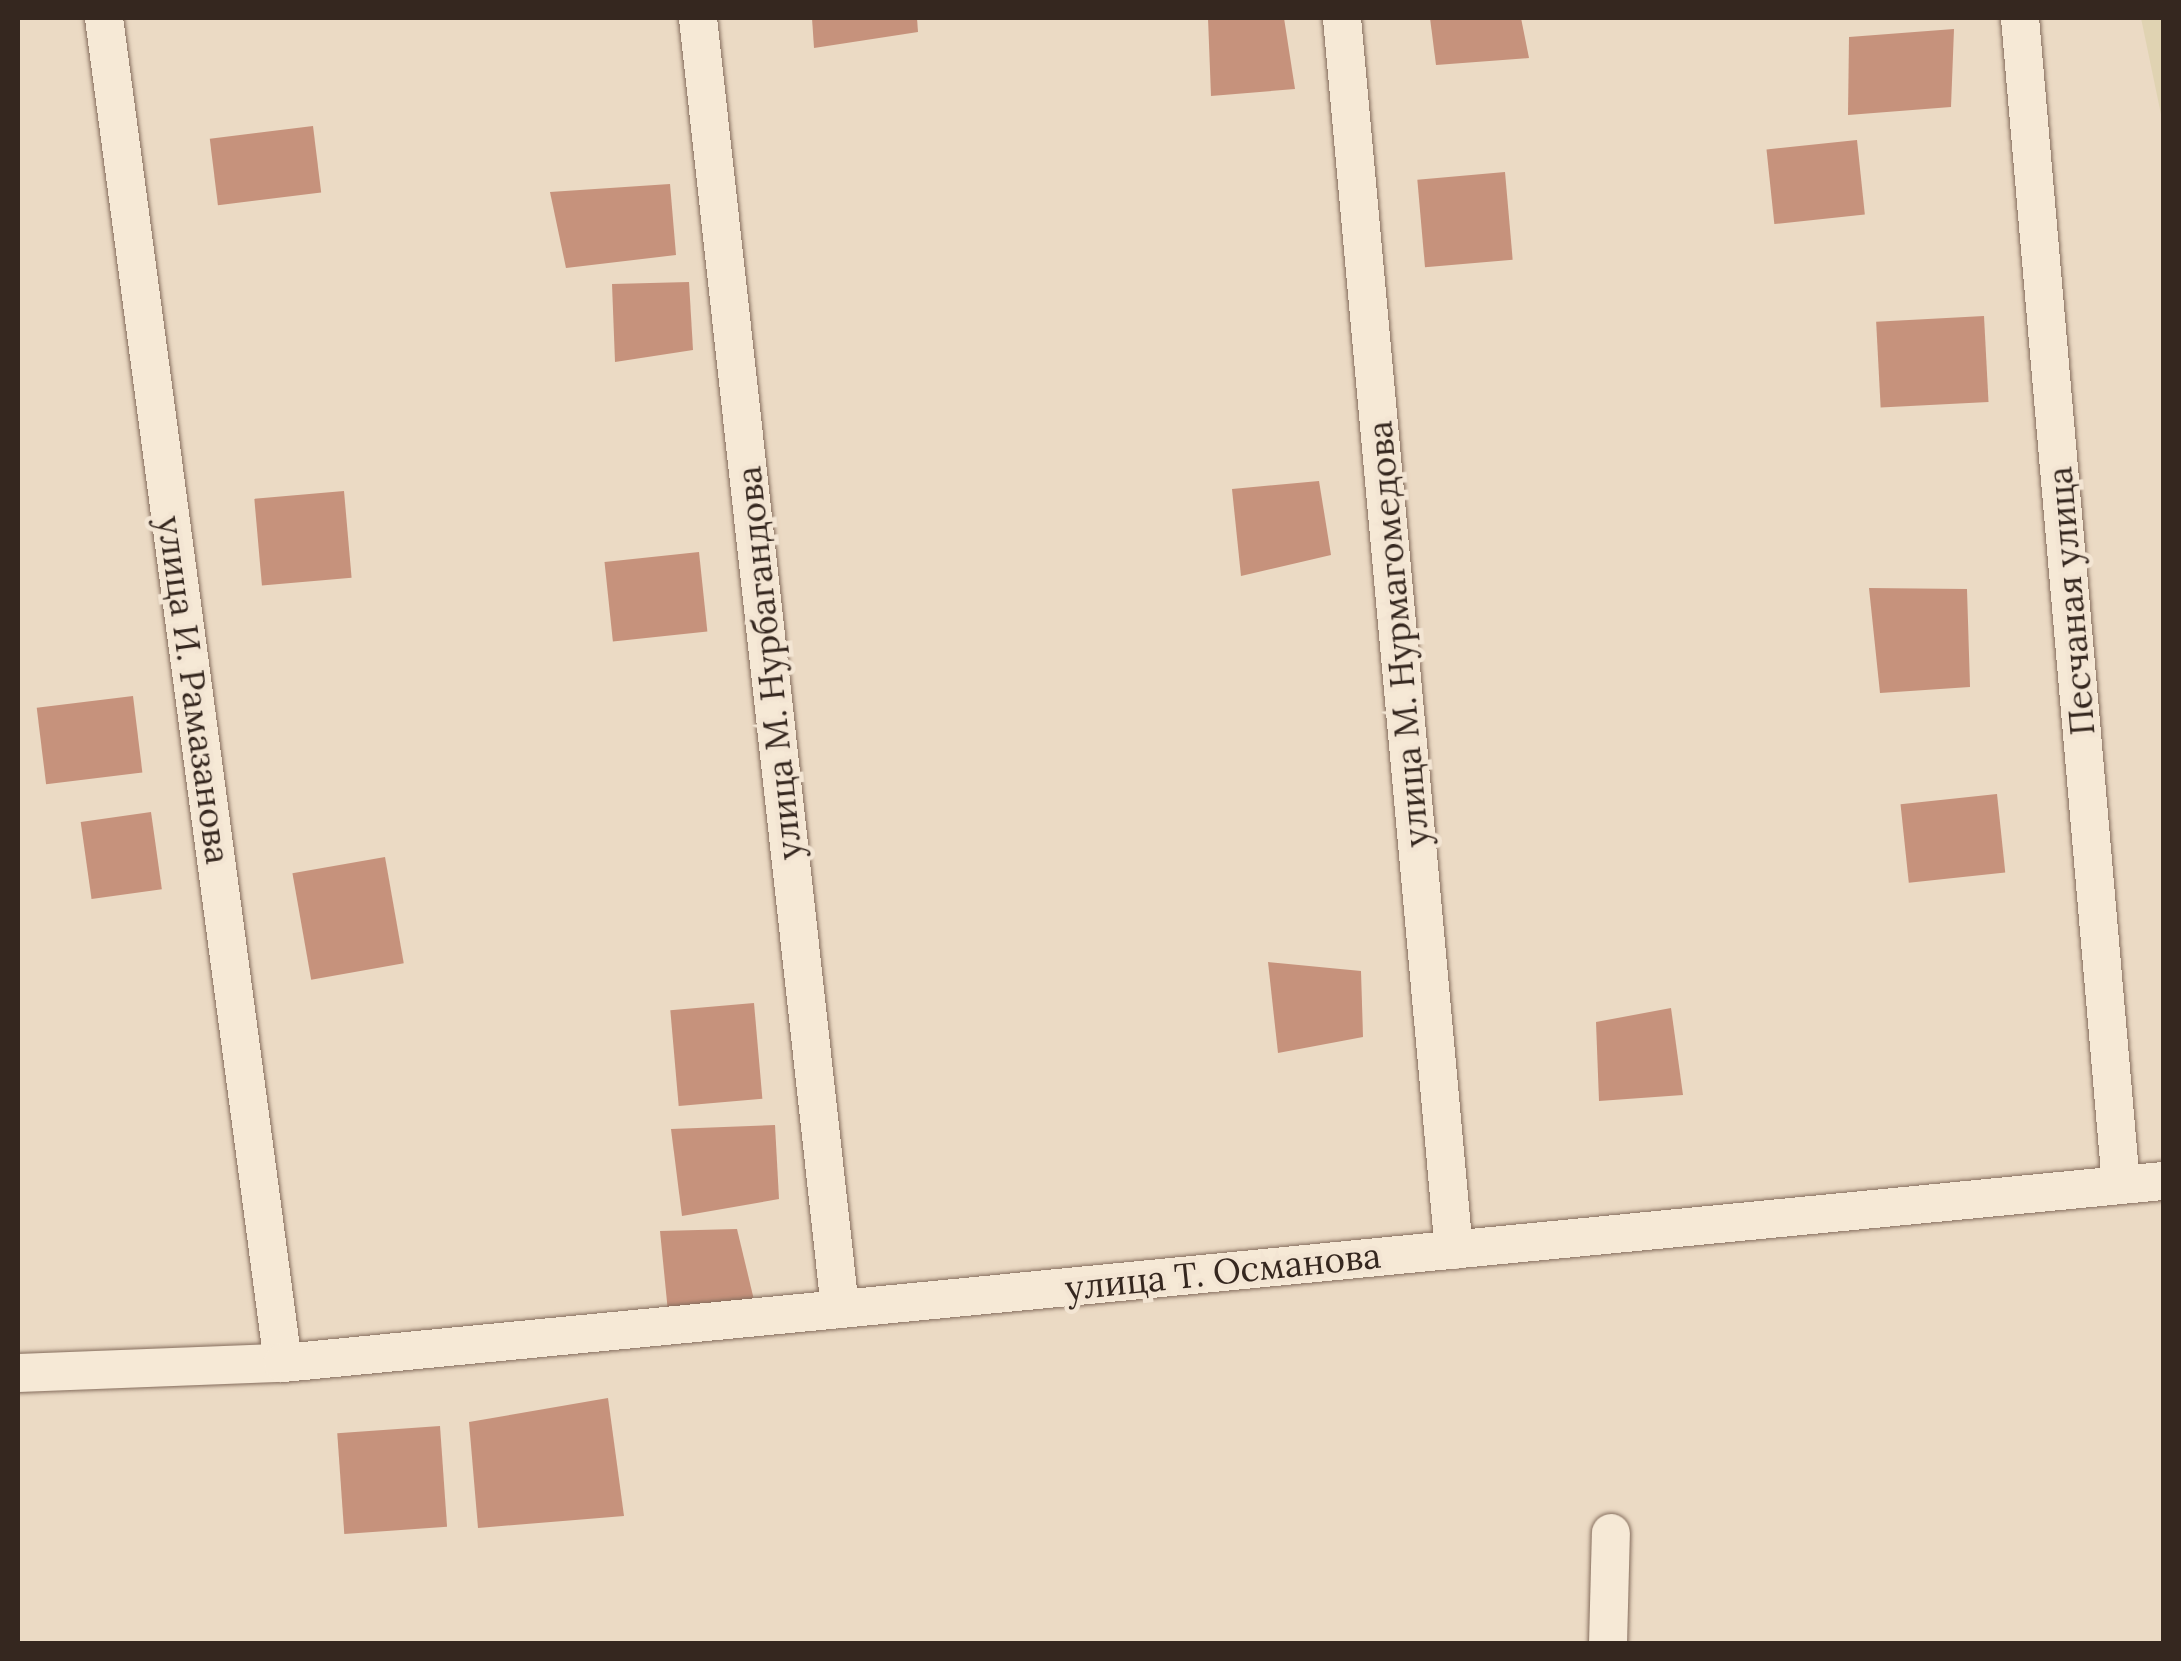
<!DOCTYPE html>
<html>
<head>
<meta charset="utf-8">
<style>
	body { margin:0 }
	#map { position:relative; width:2181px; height:1661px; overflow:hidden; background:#ebdac4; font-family:Lora,serif }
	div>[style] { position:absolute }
	.farmland>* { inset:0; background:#e0d3b2 }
	.building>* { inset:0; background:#c6927c; transform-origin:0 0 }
	.roads { filter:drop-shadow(0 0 2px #846c5c) drop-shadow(0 0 2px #846c5c) }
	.minor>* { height:38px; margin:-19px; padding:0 19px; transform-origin:19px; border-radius:19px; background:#f6e9d6 }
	span { translate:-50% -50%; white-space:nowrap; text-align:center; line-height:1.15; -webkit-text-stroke:9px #f3e5d3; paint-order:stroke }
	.street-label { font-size:35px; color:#35271f }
	.frame { position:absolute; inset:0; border:20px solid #35271f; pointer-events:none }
</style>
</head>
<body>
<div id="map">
	<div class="farmland">
		<i style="clip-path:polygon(2141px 18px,2163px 18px,2163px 124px)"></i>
	</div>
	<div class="building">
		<i style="clip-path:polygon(812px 18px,917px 18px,918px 32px,814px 48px)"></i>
		<i style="clip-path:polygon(1208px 18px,1284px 18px,1295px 89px,1211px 96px)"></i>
		<i style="clip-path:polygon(1430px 18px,1521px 18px,1529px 58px,1436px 65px)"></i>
		<i style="clip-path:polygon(1954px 29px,1951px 107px,1848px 115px,1849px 37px)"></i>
		<i style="left:313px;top:126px;width:67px;height:104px;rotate:83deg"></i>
		<i style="left:1857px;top:140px;width:75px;height:91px;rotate:84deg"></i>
		<i style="left:1505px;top:172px;width:88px;height:88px;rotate:85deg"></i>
		<i style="clip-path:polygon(670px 184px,676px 255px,566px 268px,550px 192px)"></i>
		<i style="clip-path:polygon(689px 282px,693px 350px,615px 362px,612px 284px)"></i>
		<i style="left:1984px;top:316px;width:86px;height:108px;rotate:87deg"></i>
		<i style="clip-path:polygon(1319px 481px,1331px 555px,1241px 576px,1232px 489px)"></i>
		<i style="left:344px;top:491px;width:87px;height:90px;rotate:85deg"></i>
		<i style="left:699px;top:552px;width:80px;height:95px;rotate:84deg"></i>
		<i style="clip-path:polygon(1869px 588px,1967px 589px,1970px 687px,1880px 693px)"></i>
		<i style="left:133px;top:696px;width:77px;height:97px;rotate:83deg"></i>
		<i style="left:1997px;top:794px;width:79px;height:97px;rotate:84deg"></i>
		<i style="left:151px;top:812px;width:78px;height:71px;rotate:82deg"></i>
		<i style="left:385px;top:857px;width:108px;height:94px;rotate:80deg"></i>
		<i style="clip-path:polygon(1268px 962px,1361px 971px,1363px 1037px,1278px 1053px)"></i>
		<i style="left:754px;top:1003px;width:96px;height:84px;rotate:85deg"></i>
		<i style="clip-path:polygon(1671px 1008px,1683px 1095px,1599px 1101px,1596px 1022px)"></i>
		<i style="clip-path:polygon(775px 1125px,779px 1199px,682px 1216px,671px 1129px)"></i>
		<i style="clip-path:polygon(737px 1229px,754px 1300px,668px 1312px,660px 1231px)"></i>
		<i style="clip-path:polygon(608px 1398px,624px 1516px,478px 1528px,469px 1422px)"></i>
		<i style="left:440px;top:1426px;width:101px;height:103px;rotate:86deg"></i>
	</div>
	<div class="roads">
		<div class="minor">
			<i style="left:104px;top:18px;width:1357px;rotate:82.42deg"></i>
			<i style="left:698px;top:18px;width:1299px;rotate:83.72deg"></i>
			<i style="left:1342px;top:18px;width:1237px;rotate:84.81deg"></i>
			<i style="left:2020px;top:18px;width:1171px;rotate:85.05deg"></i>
			<i style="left:18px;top:1373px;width:265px;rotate:-2.2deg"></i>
			<i style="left:283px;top:1363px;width:1890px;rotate:-5.53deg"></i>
			<i style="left:1608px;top:1644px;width:111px;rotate:-88.5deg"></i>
		</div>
	</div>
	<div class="street-label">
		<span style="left:2071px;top:601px;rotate:-95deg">Песчаная улица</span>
		<span style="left:1398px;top:634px;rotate:-95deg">улица М. Нурмагомедова</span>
		<span style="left:769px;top:663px;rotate:-96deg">улица М. Нурбагандова</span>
		<span style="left:194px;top:690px;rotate:82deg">улица И. Рамазанова</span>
		<span style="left:1223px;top:1272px;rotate:-6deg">улица Т. Османова</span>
	</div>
	<div class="frame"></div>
</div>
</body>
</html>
